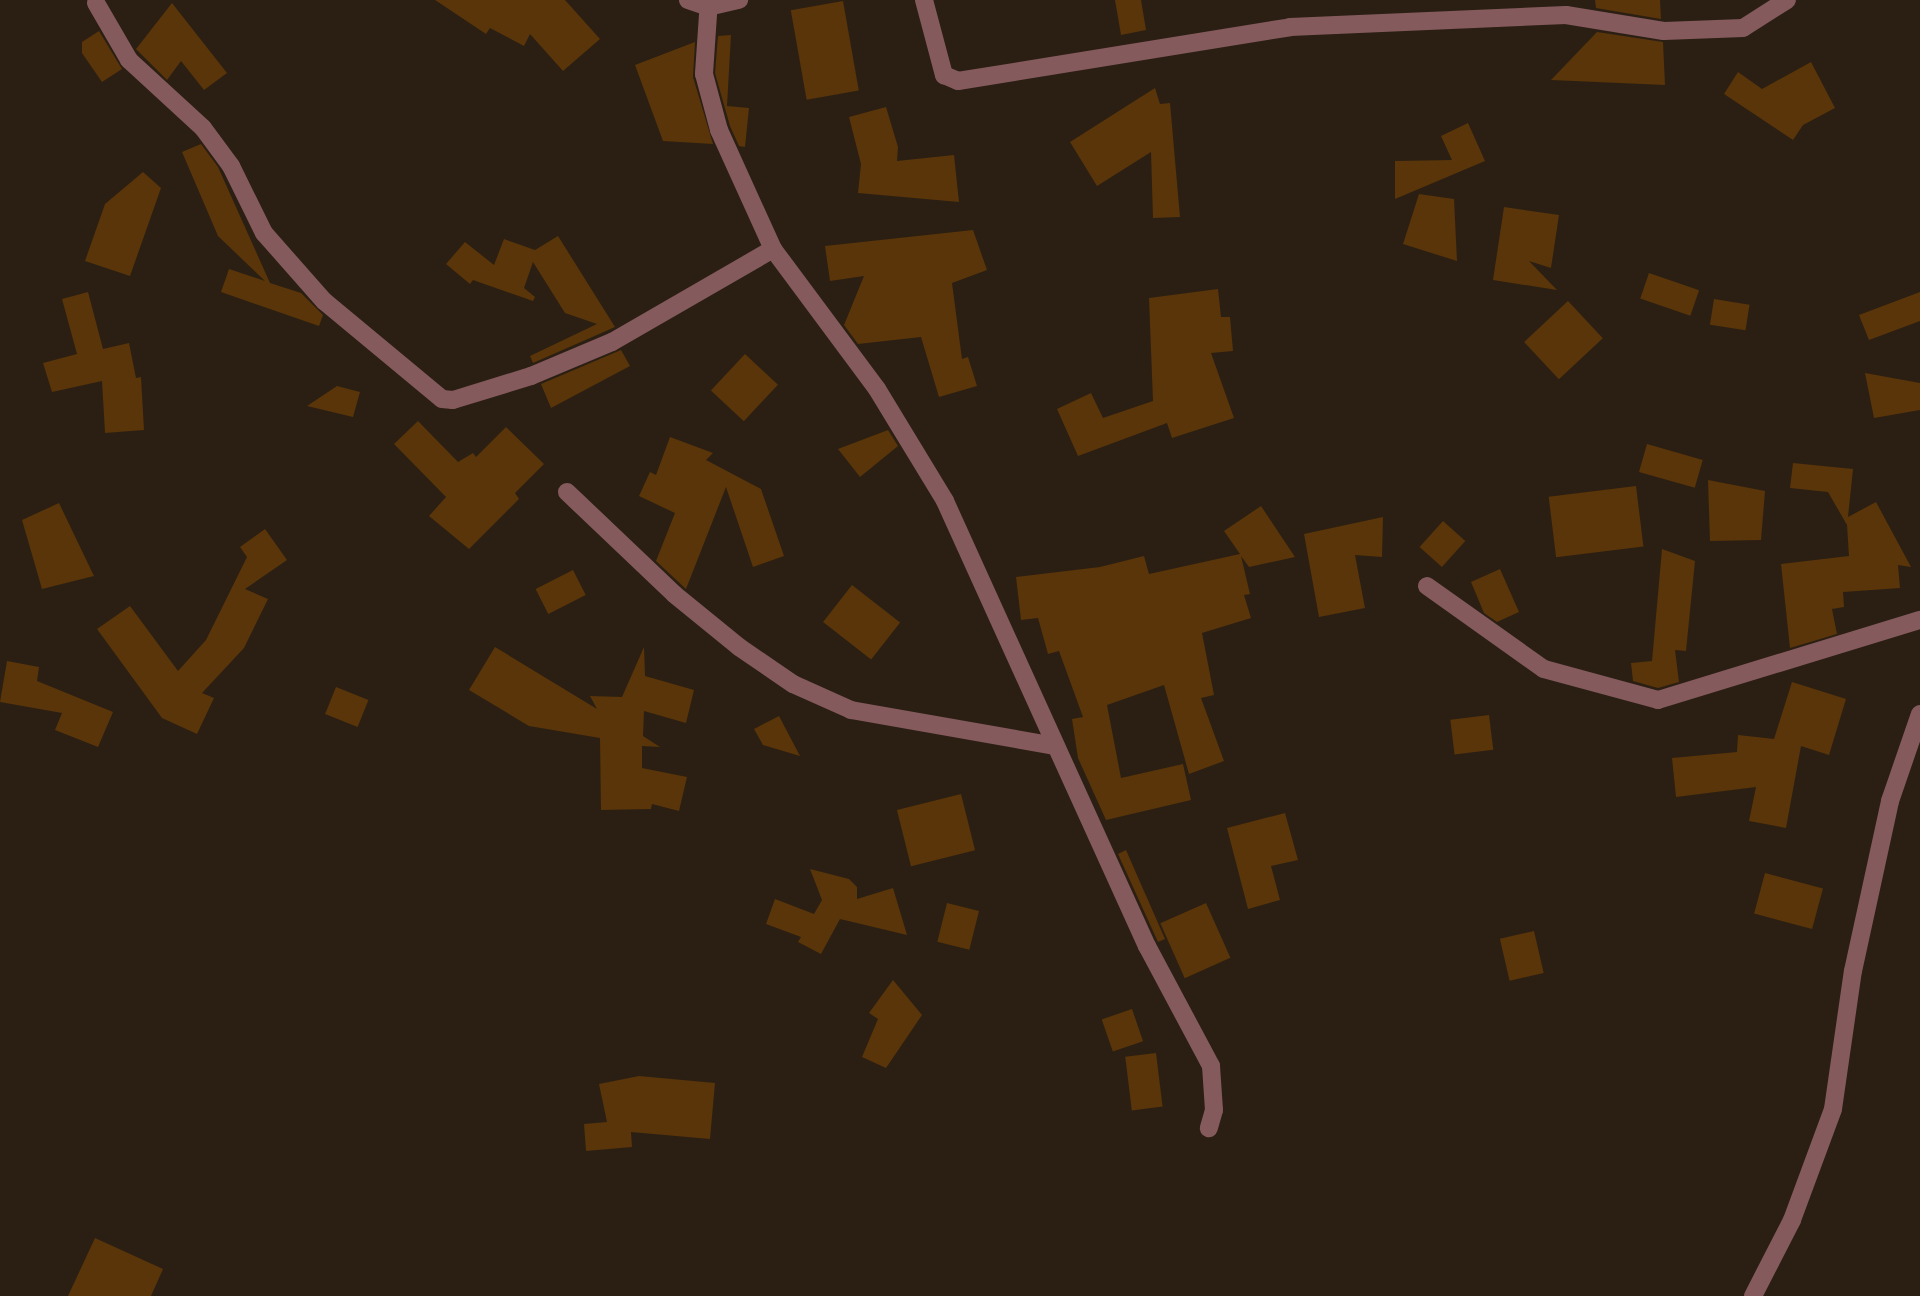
<!DOCTYPE html>
<html>
<head>
<meta charset="utf-8">
<style>
	body { margin:0 }
	#map { position:relative; width:1920px; height:1296px; overflow:hidden; background:#2b1f13; font-family:"Source Sans 3",sans-serif }
	div>[style] { position:absolute }
	.building>* { inset:0; background:#593509; transform-origin:0 0 }
	.minor>* { height:18px; margin:-9px; padding:0 9px; transform-origin:9px; border-radius:9px; background:#855a5d }
	span { translate:-50% -50%; white-space:nowrap; text-align:center; line-height:1.15; -webkit-text-stroke:6px #0f0a05; paint-order:stroke }
</style>
</head>
<body>
<div id="map">
	<div class="building">
		<i style="clip-path:polygon(435px 0,565px 0,600px 39px,563px 71px,530px 34px,524px 46px,490px 28px,486px 34px)"></i>
		<i style="clip-path:polygon(1115px 0,1141px 0,1146px 30px,1121px 35px)"></i>
		<i style="clip-path:polygon(1595px 0,1660px 0,1661px 19px,1596px 8px)"></i>
		<i style="left:843px;top:1px;width:91px;height:53px;rotate:80deg"></i>
		<i style="clip-path:polygon(172px 3px,227px 73px,204px 90px,181px 61px,167px 80px,136px 49px)"></i>
		<i style="clip-path:polygon(99px 31px,122px 69px,102px 82px,82px 53px,82px 42px)"></i>
		<i style="clip-path:polygon(1597px 32px,1663px 42px,1665px 85px,1551px 80px)"></i>
		<i style="clip-path:polygon(731px 35px,727px 106px,749px 108px,745px 147px,739px 146px,730px 126px,715px 73px,718px 36px)"></i>
		<i style="clip-path:polygon(695px 42px,693px 77px,713px 144px,663px 141px,635px 65px)"></i>
		<i style="clip-path:polygon(1811px 62px,1835px 108px,1803px 125px,1793px 140px,1724px 94px,1738px 72px,1762px 89px)"></i>
		<i style="clip-path:polygon(1155px 88px,1160px 104px,1170px 103px,1180px 217px,1153px 218px,1151px 152px,1097px 186px,1070px 142px)"></i>
		<i style="clip-path:polygon(886px 107px,898px 147px,897px 161px,954px 155px,959px 202px,858px 193px,861px 164px,849px 117px)"></i>
		<i style="clip-path:polygon(1468px 123px,1485px 161px,1395px 199px,1395px 161px,1452px 160px,1441px 136px)"></i>
		<i style="clip-path:polygon(201px 144px,218px 167px,270px 283px,301px 293px,323px 315px,319px 326px,221px 292px,229px 269px,265px 281px,218px 236px,182px 152px)"></i>
		<i style="clip-path:polygon(143px 172px,161px 188px,130px 276px,85px 261px,105px 204px)"></i>
		<i style="clip-path:polygon(1419px 194px,1454px 199px,1457px 261px,1403px 244px)"></i>
		<i style="clip-path:polygon(1504px 207px,1559px 215px,1551px 268px,1529px 261px,1557px 290px,1493px 280px)"></i>
		<i style="clip-path:polygon(973px 230px,987px 270px,952px 283px,962px 359px,968px 357px,977px 386px,939px 397px,921px 337px,858px 344px,844px 325px,864px 276px,830px 281px,825px 246px)"></i>
		<i style="clip-path:polygon(558px 236px,615px 327px,533px 363px,530px 356px,597px 324px,565px 313px,533px 262px,524px 288px,535px 297px,533px 301px,473px 280px,470px 284px,446px 264px,465px 242px,494px 265px,504px 239px,535px 250px)"></i>
		<i style="left:1649px;top:273px;width:53px;height:27px;rotate:19deg"></i>
		<i style="clip-path:polygon(1218px 289px,1221px 317px,1230px 317px,1233px 351px,1211px 353px,1234px 418px,1172px 438px,1167px 423px,1078px 456px,1057px 409px,1091px 393px,1103px 418px,1153px 401px,1149px 298px)"></i>
		<i style="clip-path:polygon(88px 292px,103px 349px,129px 343px,136px 378px,141px 377px,144px 430px,105px 433px,102px 381px,52px 392px,43px 363px,77px 354px,62px 299px)"></i>
		<i style="clip-path:polygon(1920px 292px,1920px 321px,1869px 340px,1859px 315px)"></i>
		<i style="left:1714px;top:299px;width:36px;height:26px;rotate:9deg"></i>
		<i style="left:1568px;top:301px;width:51px;height:60px;rotate:47deg"></i>
		<i style="clip-path:polygon(621px 350px,630px 366px,551px 408px,541px 384px)"></i>
		<i style="left:745px;top:354px;width:45px;height:50px;rotate:43deg"></i>
		<i style="clip-path:polygon(1865px 373px,1920px 383px,1920px 410px,1874px 418px)"></i>
		<i style="clip-path:polygon(337px 386px,360px 392px,353px 417px,307px 406px)"></i>
		<i style="clip-path:polygon(418px 421px,458px 462px,473px 453px,476px 457px,506px 427px,544px 464px,515px 493px,519px 499px,469px 549px,429px 516px,446px 497px,394px 444px)"></i>
		<i style="clip-path:polygon(888px 430px,898px 446px,860px 477px,838px 449px)"></i>
		<i style="clip-path:polygon(670px 437px,713px 453px,706px 460px,761px 489px,784px 556px,753px 567px,726px 487px,686px 589px,656px 561px,675px 513px,639px 496px,650px 472px,656px 475px)"></i>
		<i style="left:1647px;top:444px;width:58px;height:29px;rotate:16deg"></i>
		<i style="clip-path:polygon(1793px 463px,1853px 469px,1848px 517px,1876px 502px,1911px 567px,1898px 565px,1900px 588px,1843px 592px,1844px 607px,1832px 609px,1837px 634px,1790px 648px,1781px 564px,1849px 556px,1847px 525px,1828px 492px,1790px 488px)"></i>
		<i style="clip-path:polygon(1708px 480px,1765px 491px,1761px 540px,1710px 541px)"></i>
		<i style="left:1636px;top:486px;width:61px;height:88px;rotate:83deg"></i>
		<i style="clip-path:polygon(59px 503px,94px 576px,42px 589px,22px 520px)"></i>
		<i style="clip-path:polygon(1261px 506px,1295px 557px,1249px 567px,1241px 556px,1250px 594px,1244px 595px,1251px 618px,1202px 633px,1214px 695px,1201px 698px,1224px 761px,1189px 774px,1164px 685px,1107px 705px,1121px 778px,1183px 764px,1191px 800px,1106px 820px,1078px 758px,1072px 719px,1083px 717px,1059px 651px,1048px 654px,1038px 618px,1021px 620px,1016px 577px,1100px 567px,1144px 556px,1149px 574px,1240px 554px,1224px 531px)"></i>
		<i style="clip-path:polygon(1383px 517px,1382px 557px,1355px 555px,1365px 608px,1319px 617px,1304px 534px)"></i>
		<i style="left:1443px;top:521px;width:30px;height:35px;rotate:42deg"></i>
		<i style="clip-path:polygon(265px 529px,287px 560px,245px 589px,268px 599px,244px 648px,202px 693px,214px 698px,197px 734px,162px 718px,97px 629px,130px 606px,178px 671px,206px 640px,247px 557px,240px 547px)"></i>
		<i style="clip-path:polygon(1662px 549px,1695px 561px,1686px 651px,1675px 650px,1679px 682px,1658px 688px,1633px 681px,1631px 663px,1652px 661px)"></i>
		<i style="clip-path:polygon(1500px 569px,1519px 612px,1497px 622px,1484px 613px,1471px 582px)"></i>
		<i style="left:573px;top:570px;width:28px;height:42px;rotate:63deg"></i>
		<i style="left:852px;top:585px;width:61px;height:47px;rotate:38deg"></i>
		<i style="clip-path:polygon(495px 647px,597px 709px,590px 696px,622px 697px,644px 647px,645px 676px,694px 690px,686px 723px,644px 711px,643px 736px,660px 747px,642px 746px,642px 768px,687px 777px,679px 811px,652px 804px,651px 809px,601px 810px,600px 738px,529px 726px,469px 690px)"></i>
		<i style="clip-path:polygon(7px 661px,39px 667px,37px 681px,113px 712px,98px 747px,55px 730px,62px 713px,0 702px)"></i>
		<i style="clip-path:polygon(1792px 682px,1846px 699px,1829px 755px,1801px 746px,1786px 828px,1749px 821px,1756px 787px,1676px 797px,1672px 758px,1737px 752px,1738px 735px,1774px 739px)"></i>
		<i style="left:336px;top:687px;width:35px;height:29px;rotate:22deg"></i>
		<i style="left:1489px;top:715px;width:35px;height:39px;rotate:83deg"></i>
		<i style="clip-path:polygon(779px 716px,800px 756px,763px 745px,754px 729px)"></i>
		<i style="left:961px;top:794px;width:58px;height:66px;rotate:76deg"></i>
		<i style="clip-path:polygon(1285px 813px,1298px 860px,1271px 866px,1280px 900px,1248px 909px,1227px 828px)"></i>
		<i style="clip-path:polygon(1126px 850px,1165px 939px,1158px 942px,1118px 854px)"></i>
		<i style="clip-path:polygon(810px 869px,849px 879px,857px 887px,857px 899px,893px 888px,907px 935px,840px 919px,821px 954px,798px 942px,801px 937px,766px 924px,775px 899px,814px 914px,822px 900px)"></i>
		<i style="left:1765px;top:873px;width:60px;height:42px;rotate:15deg"></i>
		<i style="left:947px;top:903px;width:33px;height:40px;rotate:14deg"></i>
		<i style="left:1206px;top:903px;width:60px;height:50px;rotate:66deg"></i>
		<i style="left:1534px;top:931px;width:43px;height:35px;rotate:77deg"></i>
		<i style="clip-path:polygon(893px 980px,922px 1015px,886px 1068px,862px 1057px,878px 1019px,869px 1013px)"></i>
		<i style="left:1132px;top:1009px;width:34px;height:32px;rotate:71deg"></i>
		<i style="left:1156px;top:1053px;width:54px;height:31px;rotate:83deg"></i>
		<i style="clip-path:polygon(639px 1076px,715px 1083px,710px 1139px,631px 1132px,632px 1147px,586px 1151px,584px 1124px,607px 1122px,599px 1084px)"></i>
		<i style="clip-path:polygon(95px 1238px,163px 1269px,151px 1296px,68px 1296px)"></i>
	</div>
	<div class="minor">
		<i style="left:688px;top:0;width:21px;rotate:19deg"></i>
		<i style="left:708px;top:7px;width:32px;rotate:-13deg"></i>
		<i style="left:709px;top:0;width:74px;rotate:93.9deg"></i>
		<i style="left:704px;top:74px;width:58px;rotate:75deg"></i>
		<i style="left:719px;top:130px;width:131px;rotate:65.6deg"></i>
		<i style="left:773px;top:249px;width:174px;rotate:53.4deg"></i>
		<i style="left:877px;top:389px;width:131px;rotate:58.7deg"></i>
		<i style="left:945px;top:501px;width:489px;rotate:65.6deg"></i>
		<i style="left:1147px;top:946px;width:136px;rotate:61.9deg"></i>
		<i style="left:1211px;top:1066px;width:44px;rotate:86.1deg"></i>
		<i style="left:1214px;top:1110px;width:19px;rotate:106deg"></i>
		<i style="left:924px;top:0;width:78px;rotate:75.1deg"></i>
		<i style="left:944px;top:75px;width:15px;rotate:23deg"></i>
		<i style="left:958px;top:81px;width:336px;rotate:-9.2deg"></i>
		<i style="left:1290px;top:27px;width:276px;rotate:-2.5deg"></i>
		<i style="left:1566px;top:15px;width:99px;rotate:9.3deg"></i>
		<i style="left:1664px;top:31px;width:79px;rotate:-2.2deg"></i>
		<i style="left:1743px;top:28px;width:52px;rotate:-32.5deg"></i>
		<i style="left:96px;top:3px;width:66px;rotate:59.9deg"></i>
		<i style="left:129px;top:60px;width:100px;rotate:42.6deg"></i>
		<i style="left:203px;top:128px;width:47px;rotate:53.6deg"></i>
		<i style="left:231px;top:166px;width:75px;rotate:63.8deg"></i>
		<i style="left:264px;top:233px;width:91px;rotate:48.6deg"></i>
		<i style="left:324px;top:301px;width:153px;rotate:39.7deg"></i>
		<i style="left:442px;top:399px;width:11px;rotate:5deg"></i>
		<i style="left:453px;top:400px;width:82px;rotate:-17.1deg"></i>
		<i style="left:531px;top:376px;width:88px;rotate:-22.8deg"></i>
		<i style="left:612px;top:342px;width:186px;rotate:-30deg"></i>
		<i style="left:567px;top:492px;width:148px;rotate:43.6deg"></i>
		<i style="left:674px;top:594px;width:84px;rotate:39.2deg"></i>
		<i style="left:739px;top:647px;width:65px;rotate:34.4deg"></i>
		<i style="left:793px;top:684px;width:64px;rotate:24.1deg"></i>
		<i style="left:851px;top:710px;width:208px;rotate:10deg"></i>
		<i style="left:1427px;top:586px;width:143px;rotate:35.4deg"></i>
		<i style="left:1544px;top:669px;width:118px;rotate:15.2deg"></i>
		<i style="left:1658px;top:700px;width:274px;rotate:-17deg"></i>
		<i style="left:1753px;top:1296px;width:85px;rotate:-62.8deg"></i>
		<i style="left:1792px;top:1220px;width:118px;rotate:-69.7deg"></i>
		<i style="left:1833px;top:1109px;width:139px;rotate:-81.8deg"></i>
		<i style="left:1853px;top:971px;width:174px;rotate:-77.7deg"></i>
		<i style="left:1890px;top:801px;width:92px;rotate:-71deg"></i>
	</div>
</div>
</body>
</html>
